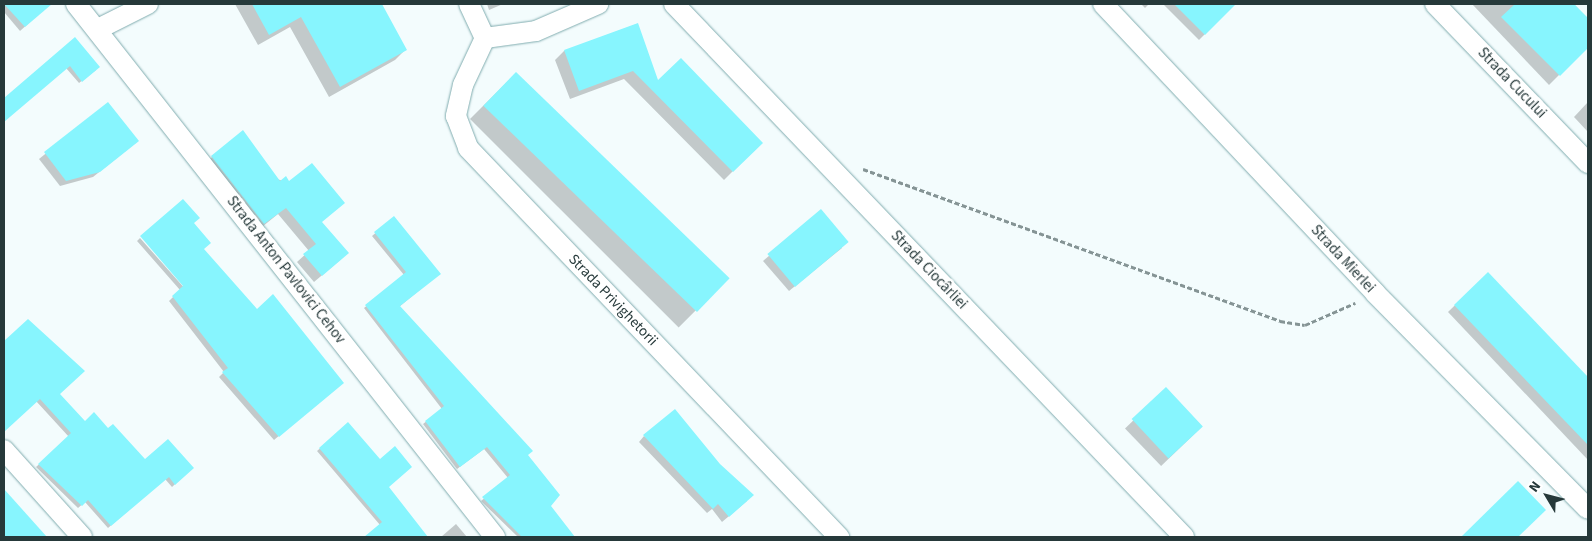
<!DOCTYPE html>
<html>
<head>
<meta charset="utf-8">
<style>
	body { margin:0 }
	#map { position:relative; width:1592px; height:541px; overflow:hidden; background:#f3fcfd; font-family:"Source Sans 3",sans-serif }
	div>[style] { position:absolute }
	.shadow>* { inset:0; background:#0003; transform-origin:0 0 }
	.building>* { inset:0; background:#87f5fe; transform-origin:0 0 }
	.path>* { height:3px; margin-top:-1.5px; transform-origin:0; background:repeating-linear-gradient(90deg,#859495 0 5px,transparent 0 7.5px) }
	.roads { filter:drop-shadow(0 0 1px #80acaf) drop-shadow(0 0 1px #80acaf) }
	.street>* { height:20px; margin:-10px; padding:0 10px; transform-origin:10px; border-radius:10px; background:#fff }
	span { translate:-50% -50%; white-space:nowrap; text-align:center; line-height:1.15; -webkit-text-stroke:5px #fff; paint-order:stroke }
	.street-label { font-size:15px; color:#26393a }
	.frame { position:absolute; inset:0; border:5px solid #26393a; pointer-events:none }
	.north { position:absolute; left:1522px; top:471px; width:50px; height:50px; -webkit-text-stroke:4px #fff; paint-order:stroke; rotate:307deg; font-size:14px; font-weight:700; line-height:20px; text-align:center; color:#26393a }
	.north::after { content:''; display:block; margin:auto; width:18px; height:22px; background:#26393a; clip-path:polygon(50% 0,100% 100%,50% 72%,0 100%) }
</style>
</head>
<body>
<div id="map">
	<div class="shadow">
		<i style="clip-path:polygon(4px 4px,44px 4px,47px 7px,20px 31px,4px 12px)"></i>
		<i style="clip-path:polygon(235px 4px,330px 4px,346px 32px,406px 49px,395px 60px,329px 97px,290px 27px,258px 45px)"></i>
		<i style="clip-path:polygon(487px 4px,503px 4px,489px 10px)"></i>
		<i style="clip-path:polygon(1141px 4px,1149px 4px,1145px 8px)"></i>
		<i style="clip-path:polygon(1163px 4px,1235px 4px,1199px 40px)"></i>
		<i style="clip-path:polygon(1472px 4px,1574px 4px,1588px 19px,1588px 46px,1549px 85px)"></i>
		<i style="clip-path:polygon(637px 24px,658px 82px,761px 143px,724px 180px,624px 79px,570px 99px,555px 60px,564px 51px)"></i>
		<i style="clip-path:polygon(75px 39px,96px 70px,79px 83px,66px 68px,7px 118px,4px 99px)"></i>
		<i style="left:516px;top:73px;width:295px;height:65px;rotate:45deg"></i>
		<i style="clip-path:polygon(1588px 102px,1588px 132px,1574px 117px)"></i>
		<i style="clip-path:polygon(108px 103px,138px 141px,93px 177px,60px 186px,39px 159px)"></i>
		<i style="clip-path:polygon(212px 157px,289px 183px,321px 222px,340px 260px,314px 282px,297px 262px,309px 251px,278px 214px,257px 231px,205px 164px)"></i>
		<i style="clip-path:polygon(821px 211px,842px 248px,789px 291px,763px 261px)"></i>
		<i style="clip-path:polygon(394px 217px,439px 274px,399px 307px,526px 455px,554px 515px,574px 537px,518px 537px,481px 501px,508px 478px,484px 449px,457px 469px,423px 424px,442px 409px,364px 308px,404px 275px,372px 236px)"></i>
		<i style="clip-path:polygon(193px 223px,203px 249px,257px 311px,338px 386px,274px 440px,219px 377px,224px 372px,169px 301px,180px 290px,137px 241px,140px 238px,187px 291px)"></i>
		<i style="clip-path:polygon(1487px 274px,1588px 380px,1588px 460px,1448px 312px)"></i>
		<i style="clip-path:polygon(28px 320px,59px 394px,85px 423px,108px 430px,145px 461px,192px 468px,172px 487px,165px 479px,108px 528px,85px 502px,78px 508px,36px 467px,69px 437px,36px 401px,4px 431px,4px 343px)"></i>
		<i style="left:1166px;top:389px;width:52px;height:57px;rotate:46deg"></i>
		<i style="clip-path:polygon(348px 424px,387px 487px,427px 537px,376px 537px,372px 533px,380px 525px,317px 451px)"></i>
		<i style="clip-path:polygon(644px 436px,747px 501px,722px 522px,712px 509px,707px 513px,639px 442px)"></i>
		<i style="clip-path:polygon(1518px 483px,1544px 510px,1516px 537px,1463px 537px)"></i>
		<i style="clip-path:polygon(4px 491px,45px 537px,4px 537px)"></i>
		<i style="clip-path:polygon(456px 524px,467px 537px,441px 537px)"></i>
	</div>
	<div class="building">
		<i style="clip-path:polygon(4px 4px,52px 4px,25px 27px)"></i>
		<i style="clip-path:polygon(252px 4px,382px 4px,407px 50px,340px 87px,301px 17px,269px 35px)"></i>
		<i style="clip-path:polygon(1174px 4px,1236px 4px,1205px 35px)"></i>
		<i style="clip-path:polygon(1515px 4px,1574px 4px,1588px 18px,1588px 48px,1560px 76px,1501px 17px)"></i>
		<i style="clip-path:polygon(638px 23px,658px 80px,681px 58px,763px 143px,733px 172px,633px 71px,579px 91px,564px 50px)"></i>
		<i style="clip-path:polygon(75px 37px,100px 67px,82px 82px,70px 66px,4px 122px,4px 98px)"></i>
		<i style="left:516px;top:72px;width:297px;height:47px;rotate:44deg"></i>
		<i style="clip-path:polygon(108px 102px,139px 141px,100px 172px,66px 181px,44px 152px)"></i>
		<i style="clip-path:polygon(243px 130px,280px 181px,286px 176px,289px 181px,312px 163px,345px 203px,322px 222px,349px 253px,322px 276px,303px 254px,316px 244px,286px 208px,264px 224px,211px 156px)"></i>
		<i style="clip-path:polygon(183px 199px,200px 218px,194px 223px,211px 243px,204px 249px,257px 309px,273px 294px,344px 383px,279px 437px,222px 372px,228px 368px,172px 296px,183px 286px,140px 236px)"></i>
		<i style="left:821px;top:209px;width:43px;height:70px;rotate:50deg"></i>
		<i style="clip-path:polygon(394px 216px,441px 274px,400px 306px,533px 451px,528px 455px,560px 495px,551px 506px,575px 537px,522px 537px,482px 497px,510px 475px,487px 447px,460px 467px,425px 421px,444px 406px,365px 305px,406px 272px,374px 232px)"></i>
		<i style="clip-path:polygon(1488px 272px,1588px 377px,1588px 445px,1454px 305px)"></i>
		<i style="clip-path:polygon(28px 319px,85px 371px,60px 394px,85px 421px,94px 412px,108px 428px,113px 424px,145px 459px,168px 439px,194px 468px,175px 485px,169px 477px,111px 526px,88px 500px,82px 506px,38px 464px,71px 433px,40px 399px,4px 432px,4px 341px)"></i>
		<i style="left:1166px;top:387px;width:54px;height:47px;rotate:47deg"></i>
		<i style="clip-path:polygon(675px 409px,720px 464px,754px 495px,729px 517px,718px 504px,713px 509px,643px 435px)"></i>
		<i style="clip-path:polygon(348px 422px,380px 459px,395px 446px,412px 467px,389px 487px,428px 537px,364px 537px,382px 522px,319px 448px)"></i>
		<i style="clip-path:polygon(1518px 481px,1546px 510px,1518px 537px,1461px 537px)"></i>
		<i style="clip-path:polygon(4px 489px,47px 537px,4px 537px)"></i>
	</div>
	<div class="path">
		<i style="left:863px;top:169px;width:444px;rotate:20deg"></i>
		<i style="left:1280px;top:321px;width:25px;rotate:9deg"></i>
		<i style="left:1305px;top:325px;width:55px;rotate:-23.7deg"></i>
	</div>
	<div class="roads">
		<div class="street">
			<i style="left:76px;top:4px;width:678px;rotate:51.83deg"></i>
			<i style="left:469px;top:4px;width:38px;rotate:65deg"></i>
			<i style="left:485px;top:38px;width:51px;rotate:-7.8deg"></i>
			<i style="left:536px;top:31px;width:68px;rotate:-23.5deg"></i>
			<i style="left:674px;top:4px;width:738px;rotate:46.26deg"></i>
			<i style="left:1103px;top:4px;width:397px;rotate:46.7deg"></i>
			<i style="left:1375px;top:293px;width:303px;rotate:45.4deg"></i>
			<i style="left:1435px;top:4px;width:221px;rotate:46.1deg"></i>
			<i style="left:98px;top:29px;width:56px;rotate:-26.6deg"></i>
			<i style="left:485px;top:38px;width:52px;rotate:115.1deg"></i>
			<i style="left:463px;top:85px;width:32px;rotate:103deg"></i>
			<i style="left:456px;top:116px;width:34px;rotate:69deg"></i>
			<i style="left:468px;top:148px;width:538px;rotate:46.36deg"></i>
			<i style="left:4px;top:450px;width:117px;rotate:48.1deg"></i>
		</div>
	</div>
	<div class="street-label">
		<span style="left:1512px;top:83px;rotate:46deg">Strada Cucului</span>
		<span style="left:1343px;top:259px;rotate:47deg">Strada Mierlei</span>
		<span style="left:286px;top:270px;rotate:52deg">Strada Anton Pavlovici Cehov</span>
		<span style="left:929px;top:270px;rotate:46deg">Strada Ciocârliei</span>
		<span style="left:613px;top:300px;rotate:46deg">Strada Privighetorii</span>
	</div>
	<div class="frame"></div>
	<div class="north">N</div>
</div>
</body>
</html>
